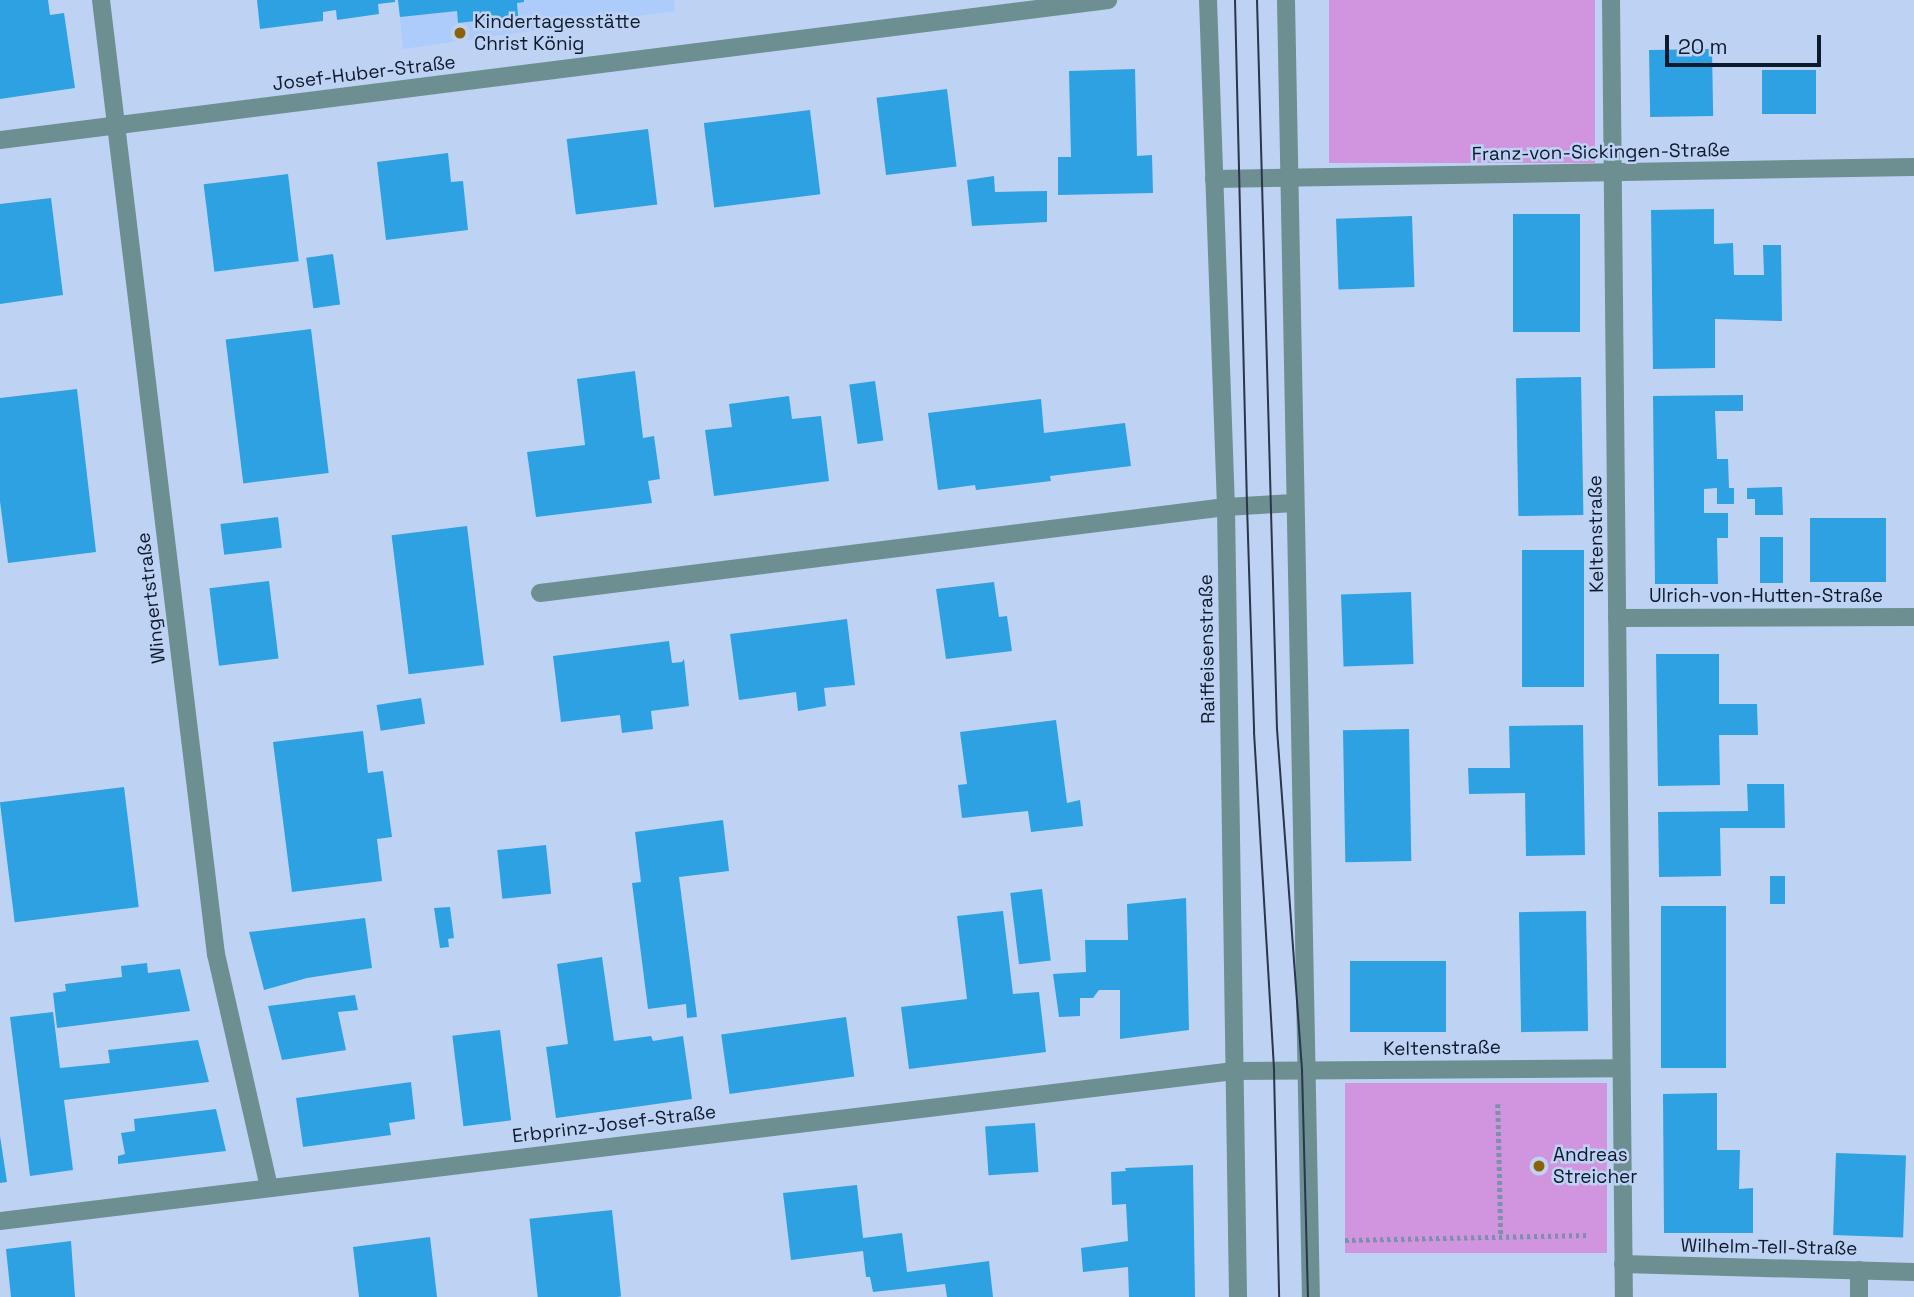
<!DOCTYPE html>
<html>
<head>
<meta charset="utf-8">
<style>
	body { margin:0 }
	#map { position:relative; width:1914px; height:1297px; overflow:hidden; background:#bed3f4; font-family:"Space Grotesk",sans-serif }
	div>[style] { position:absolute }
	.built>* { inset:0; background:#adccfc }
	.green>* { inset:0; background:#d195e0; transform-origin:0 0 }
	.building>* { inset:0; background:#2da1e2; transform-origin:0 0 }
	.path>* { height:4.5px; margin-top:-2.25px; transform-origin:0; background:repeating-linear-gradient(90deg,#7e8fab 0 3.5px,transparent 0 7px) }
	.minor>* { height:18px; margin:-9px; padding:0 9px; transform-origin:9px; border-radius:9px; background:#6d8f91 }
	.tram>* { height:2px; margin:-1px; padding:0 1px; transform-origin:1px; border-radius:1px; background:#29364b }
	.dots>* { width:19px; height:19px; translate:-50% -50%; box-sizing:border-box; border:4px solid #bed3f4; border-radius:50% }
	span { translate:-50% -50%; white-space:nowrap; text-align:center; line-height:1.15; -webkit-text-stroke:5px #bed3f4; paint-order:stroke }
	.poi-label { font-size:19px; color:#0d192c }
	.left { translate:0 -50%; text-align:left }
	.street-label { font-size:19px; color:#0d192c }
	.scale { position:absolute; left:1665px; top:35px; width:156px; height:32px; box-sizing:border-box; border:4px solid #0d192c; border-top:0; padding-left:9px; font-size:21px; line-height:24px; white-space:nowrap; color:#0d192c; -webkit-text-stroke:5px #bed3f4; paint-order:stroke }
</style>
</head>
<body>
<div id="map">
	<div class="built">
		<i style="clip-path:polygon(398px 0,674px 0,675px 11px,403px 49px)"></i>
	</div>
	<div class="green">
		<i style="left:1329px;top:0;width:266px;height:163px"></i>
		<i style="left:1607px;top:1083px;width:170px;height:262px;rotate:90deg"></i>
	</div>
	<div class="building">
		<i style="clip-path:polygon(0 0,48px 0,50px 15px,64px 13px,75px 88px,0 99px)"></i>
		<i style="clip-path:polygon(257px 0,395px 0,395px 2px,378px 4px,379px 14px,337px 20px,336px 10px,323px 12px,323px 21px,260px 29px)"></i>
		<i style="clip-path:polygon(398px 0,524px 0,524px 2px,517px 3px,518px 16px,458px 23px,457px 11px,400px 17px)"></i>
		<i style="left:1712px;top:49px;width:67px;height:63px;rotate:89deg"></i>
		<i style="clip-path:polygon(1135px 69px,1137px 156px,1152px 155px,1153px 193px,1058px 195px,1058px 157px,1071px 157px,1069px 71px)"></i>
		<i style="left:1816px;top:70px;width:44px;height:54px;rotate:90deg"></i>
		<i style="left:947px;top:89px;width:78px;height:71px;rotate:83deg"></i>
		<i style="left:810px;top:110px;width:85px;height:107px;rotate:83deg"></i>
		<i style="left:648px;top:129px;width:76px;height:82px;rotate:83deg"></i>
		<i style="clip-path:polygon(448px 153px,451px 182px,463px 181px,468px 230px,386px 240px,377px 162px)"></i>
		<i style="left:288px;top:174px;width:88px;height:85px;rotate:83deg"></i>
		<i style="clip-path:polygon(994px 176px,995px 192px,1047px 191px,1047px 222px,972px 226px,967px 180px)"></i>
		<i style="clip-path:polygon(51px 198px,63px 295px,0 304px,0 204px)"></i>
		<i style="clip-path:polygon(1714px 209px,1714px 244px,1733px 243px,1734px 275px,1764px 275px,1763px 245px,1781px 245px,1782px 321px,1715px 319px,1715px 368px,1653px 369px,1651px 210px)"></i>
		<i style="left:1513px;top:214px;width:67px;height:118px"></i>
		<i style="left:1412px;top:216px;width:71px;height:76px;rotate:88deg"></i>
		<i style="left:333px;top:254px;width:51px;height:27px;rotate:82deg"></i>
		<i style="left:311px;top:329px;width:145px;height:86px;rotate:83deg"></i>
		<i style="clip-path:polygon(635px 371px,643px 438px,654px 436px,660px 479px,648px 481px,652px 503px,536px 517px,527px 452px,585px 445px,577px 379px)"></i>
		<i style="left:1581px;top:377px;width:138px;height:65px;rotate:89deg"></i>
		<i style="left:875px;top:381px;width:60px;height:26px;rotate:82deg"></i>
		<i style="clip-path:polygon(77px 389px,96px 552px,8px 563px,0 501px,0 398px)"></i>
		<i style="clip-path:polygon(1743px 395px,1743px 411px,1715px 411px,1717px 459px,1728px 459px,1729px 488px,1734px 488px,1734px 504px,1717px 504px,1717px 488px,1704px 489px,1704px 513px,1728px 513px,1728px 538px,1717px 538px,1718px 584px,1655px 584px,1653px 396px)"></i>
		<i style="clip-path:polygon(789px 396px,792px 419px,821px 416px,829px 481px,714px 496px,705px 430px,732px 427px,729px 404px)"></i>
		<i style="clip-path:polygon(1041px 399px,1044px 433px,1125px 423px,1131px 466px,1050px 476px,1051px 481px,976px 490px,975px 485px,938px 490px,928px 413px)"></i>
		<i style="clip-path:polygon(1782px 487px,1783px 515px,1755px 515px,1755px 499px,1747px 499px,1747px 488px)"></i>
		<i style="left:278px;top:517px;width:31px;height:58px;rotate:83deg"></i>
		<i style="left:1810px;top:518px;width:76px;height:64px"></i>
		<i style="left:467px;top:526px;width:140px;height:76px;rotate:83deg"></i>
		<i style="left:1760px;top:537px;width:23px;height:46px"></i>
		<i style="left:1522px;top:550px;width:62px;height:137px"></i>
		<i style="left:269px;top:581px;width:78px;height:60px;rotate:83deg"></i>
		<i style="clip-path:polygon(994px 582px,999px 617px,1007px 616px,1012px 651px,946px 659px,936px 589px)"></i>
		<i style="left:1411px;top:592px;width:72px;height:70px;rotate:88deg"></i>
		<i style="clip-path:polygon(847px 619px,855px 685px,824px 688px,826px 706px,798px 711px,796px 692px,739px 700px,730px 634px)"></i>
		<i style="clip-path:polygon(669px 641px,672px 663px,682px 662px,684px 659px,689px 706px,651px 711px,653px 729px,622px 733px,620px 715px,561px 722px,553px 656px)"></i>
		<i style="clip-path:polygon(1656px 654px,1719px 654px,1719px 704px,1757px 704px,1758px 735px,1719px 735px,1720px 785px,1658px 786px)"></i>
		<i style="left:421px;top:698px;width:26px;height:45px;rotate:81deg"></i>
		<i style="clip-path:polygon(1056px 720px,1067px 803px,1080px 800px,1083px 826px,1031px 832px,1028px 811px,962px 818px,958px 785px,967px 784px,960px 732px)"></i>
		<i style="clip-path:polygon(1583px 725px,1585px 855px,1526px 856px,1525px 793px,1469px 794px,1468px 768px,1510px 768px,1509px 726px)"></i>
		<i style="left:1409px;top:729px;width:132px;height:66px;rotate:89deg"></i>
		<i style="clip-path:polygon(363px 731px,368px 773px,383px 771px,392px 837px,377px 839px,382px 881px,292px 892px,273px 742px)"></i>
		<i style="clip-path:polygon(1747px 784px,1784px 784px,1785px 828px,1720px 828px,1721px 876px,1659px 877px,1658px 812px,1748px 811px)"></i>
		<i style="left:124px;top:787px;width:121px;height:125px;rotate:83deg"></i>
		<i style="clip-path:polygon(723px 820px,729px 871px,679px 877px,697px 1017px,687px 1018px,686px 1004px,648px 1009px,632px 883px,641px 882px,635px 832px)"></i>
		<i style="left:546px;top:845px;width:49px;height:49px;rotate:84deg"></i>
		<i style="left:1785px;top:876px;width:28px;height:15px;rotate:90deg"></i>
		<i style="left:1042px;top:889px;width:72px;height:32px;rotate:83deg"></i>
		<i style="clip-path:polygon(1186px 898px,1189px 1030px,1120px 1039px,1120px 990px,1099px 990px,1093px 998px,1080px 998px,1080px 1016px,1059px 1017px,1053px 974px,1086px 972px,1085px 940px,1128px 940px,1127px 904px)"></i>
		<i style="left:1661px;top:906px;width:65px;height:162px"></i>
		<i style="clip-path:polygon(450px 907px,454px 938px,448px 939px,449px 947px,440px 948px,434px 908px)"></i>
		<i style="clip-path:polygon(1003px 911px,1013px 994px,1039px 992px,1046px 1052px,909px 1069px,901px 1007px,967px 999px,957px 916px)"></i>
		<i style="left:1586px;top:911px;width:120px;height:67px;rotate:89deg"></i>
		<i style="clip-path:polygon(365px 918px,372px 968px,307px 978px,264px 990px,249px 932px)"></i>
		<i style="clip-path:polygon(602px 957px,614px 1041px,651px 1036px,653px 1041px,683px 1036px,692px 1099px,556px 1118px,546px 1047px,568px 1044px,557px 964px)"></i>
		<i style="left:1446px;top:961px;width:71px;height:96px;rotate:90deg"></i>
		<i style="clip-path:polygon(147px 963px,148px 973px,180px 969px,190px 1011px,57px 1028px,53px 993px,66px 991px,65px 984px,122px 977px,121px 966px)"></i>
		<i style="clip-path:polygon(355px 995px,358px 1010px,338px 1012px,346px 1050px,282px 1060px,268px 1006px)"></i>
		<i style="clip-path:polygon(53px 1012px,60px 1068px,110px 1063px,108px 1050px,198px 1040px,209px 1082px,64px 1100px,73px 1170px,30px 1176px,10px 1017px)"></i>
		<i style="left:846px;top:1017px;width:60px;height:126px;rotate:82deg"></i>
		<i style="left:500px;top:1030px;width:91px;height:48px;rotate:83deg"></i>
		<i style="clip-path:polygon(411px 1082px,415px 1119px,389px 1123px,391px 1135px,303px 1147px,296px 1098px)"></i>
		<i style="clip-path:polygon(1717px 1093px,1717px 1150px,1740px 1150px,1739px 1189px,1753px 1188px,1753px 1233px,1664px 1233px,1663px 1094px)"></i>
		<i style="clip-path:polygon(216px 1109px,226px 1151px,118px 1164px,118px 1156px,125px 1154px,121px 1133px,135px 1131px,134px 1119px)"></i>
		<i style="left:1035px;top:1123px;width:49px;height:50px;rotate:86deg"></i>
		<i style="clip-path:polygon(0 1136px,7px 1182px,0 1183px)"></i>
		<i style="left:1836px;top:1153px;width:70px;height:82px;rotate:2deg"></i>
		<i style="clip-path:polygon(1193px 1165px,1195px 1297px,1129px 1297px,1128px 1267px,1083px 1272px,1081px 1248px,1128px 1241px,1126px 1204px,1112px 1205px,1111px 1172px,1126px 1171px,1125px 1168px)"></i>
		<i style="clip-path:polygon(857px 1185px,863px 1238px,902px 1233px,907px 1272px,989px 1261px,993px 1297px,947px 1297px,945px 1284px,873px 1292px,870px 1277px,866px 1277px,863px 1251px,791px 1260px,783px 1193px)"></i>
		<i style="left:612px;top:1210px;width:87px;height:83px;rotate:84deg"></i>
		<i style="clip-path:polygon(430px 1237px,437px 1297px,359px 1297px,353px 1247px)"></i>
		<i style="clip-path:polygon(71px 1241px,75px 1297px,11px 1297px,6px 1249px)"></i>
	</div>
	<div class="path">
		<i style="left:1498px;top:1104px;width:132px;rotate:88.7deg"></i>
		<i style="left:1345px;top:1240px;width:243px;rotate:-1.2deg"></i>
	</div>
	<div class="minor">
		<i style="left:101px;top:0;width:961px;rotate:83.13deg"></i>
		<i style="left:216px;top:954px;width:239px;rotate:77.2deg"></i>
		<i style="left:1208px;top:0;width:507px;rotate:87.97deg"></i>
		<i style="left:1226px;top:507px;width:790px;rotate:89.13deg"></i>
		<i style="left:1286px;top:0;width:1297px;rotate:88.9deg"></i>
		<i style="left:1611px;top:0;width:1297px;rotate:89.43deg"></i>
		<i style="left:0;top:140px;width:1117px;rotate:-7.2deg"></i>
		<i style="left:1214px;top:179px;width:700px;rotate:-0.98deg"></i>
		<i style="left:540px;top:593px;width:691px;rotate:-7.15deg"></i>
		<i style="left:1226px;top:507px;width:68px;rotate:-3.4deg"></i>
		<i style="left:1617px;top:618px;width:297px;rotate:-0.2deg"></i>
		<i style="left:0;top:1221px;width:1243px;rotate:-6.93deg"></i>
		<i style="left:1234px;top:1071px;width:387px;rotate:-0.4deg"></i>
		<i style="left:1623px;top:1264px;width:291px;rotate:1.6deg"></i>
		<i style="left:1859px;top:1270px;width:27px;rotate:90deg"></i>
	</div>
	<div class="tram">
		<i style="left:1235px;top:0;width:505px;rotate:88.64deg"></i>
		<i style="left:1247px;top:505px;width:227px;rotate:88.2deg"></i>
		<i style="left:1254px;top:732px;width:340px;rotate:86.6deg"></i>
		<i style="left:1274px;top:1071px;width:226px;rotate:88.7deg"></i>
		<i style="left:1257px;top:0;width:729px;rotate:88.43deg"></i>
		<i style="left:1277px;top:729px;width:342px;rotate:85.8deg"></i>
		<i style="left:1302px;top:1070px;width:227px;rotate:88.5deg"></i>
	</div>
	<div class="dots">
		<i style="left:460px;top:33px;background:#8c6204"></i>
		<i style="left:1539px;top:1166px;background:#8c6204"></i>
	</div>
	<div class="poi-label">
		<span class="left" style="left:474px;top:33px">Kindertagesstätte<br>Christ König</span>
		<span class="left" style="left:1553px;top:1166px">Andreas<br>Streicher</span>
	</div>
	<div class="street-label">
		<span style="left:364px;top:73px;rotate:-7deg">Josef-Huber-Straße</span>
		<span style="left:1601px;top:152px;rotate:-1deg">Franz-von-Sickingen-Straße</span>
		<span style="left:1596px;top:534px;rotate:-91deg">Keltenstraße</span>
		<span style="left:1766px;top:596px">Ulrich-von-Hutten-Straße</span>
		<span style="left:151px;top:598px;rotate:-97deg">Wingertstraße</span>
		<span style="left:1207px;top:649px;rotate:-91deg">Raiffeisenstraße</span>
		<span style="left:1442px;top:1048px;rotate:-1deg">Keltenstraße</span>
		<span style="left:614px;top:1124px;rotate:-7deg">Erbprinz-Josef-Straße</span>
		<span style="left:1769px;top:1247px;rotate:1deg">Wilhelm-Tell-Straße</span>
	</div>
	<div class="scale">20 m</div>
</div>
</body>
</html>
